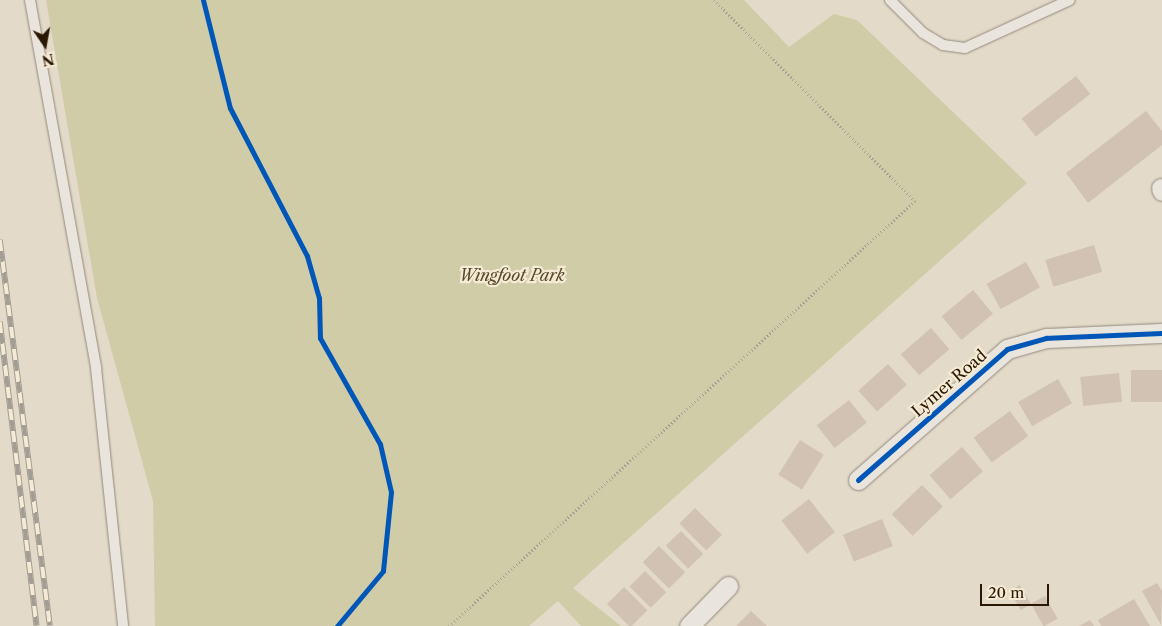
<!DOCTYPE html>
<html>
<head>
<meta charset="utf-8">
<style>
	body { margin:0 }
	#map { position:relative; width:1162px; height:626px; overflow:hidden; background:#e4dac9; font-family:"Libre Caslon Text",serif }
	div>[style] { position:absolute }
	.green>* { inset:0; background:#d0cca8 }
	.building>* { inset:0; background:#d2c2b4; transform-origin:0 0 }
	.path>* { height:3px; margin-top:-1.5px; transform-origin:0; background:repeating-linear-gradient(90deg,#a39e94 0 1px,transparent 0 3.5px) }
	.roads { filter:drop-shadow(0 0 1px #91897d) drop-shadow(0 0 1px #91897d) }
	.service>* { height:10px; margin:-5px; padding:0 5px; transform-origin:5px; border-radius:5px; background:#e9e4dc }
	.minor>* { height:19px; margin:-9.5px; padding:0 9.5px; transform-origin:9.5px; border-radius:9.5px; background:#e9e4dc }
	.rail>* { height:5.5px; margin-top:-2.75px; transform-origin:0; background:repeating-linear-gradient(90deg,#f5ead4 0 11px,#a39e94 0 22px); box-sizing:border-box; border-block:1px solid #a39e94 }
	.cycleway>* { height:5px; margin:-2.5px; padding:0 2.5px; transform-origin:2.5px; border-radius:2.5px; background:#0057b8 }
	span { translate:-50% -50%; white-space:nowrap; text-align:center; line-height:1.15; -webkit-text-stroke:4.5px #f5ead4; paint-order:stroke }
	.park-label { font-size:16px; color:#564a2b; font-style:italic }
	.street-label { font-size:16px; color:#291701 }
	.north { position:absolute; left:20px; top:20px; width:50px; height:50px; -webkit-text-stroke:4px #f5ead4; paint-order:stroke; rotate:168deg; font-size:14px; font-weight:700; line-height:20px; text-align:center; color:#291701 }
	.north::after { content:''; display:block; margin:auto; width:18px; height:22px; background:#291701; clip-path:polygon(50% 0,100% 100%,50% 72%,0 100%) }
	.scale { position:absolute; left:980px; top:584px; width:69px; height:22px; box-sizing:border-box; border:2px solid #291701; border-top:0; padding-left:6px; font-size:15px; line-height:18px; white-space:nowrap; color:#291701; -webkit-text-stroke:4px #f5ead4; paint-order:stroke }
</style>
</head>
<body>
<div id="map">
	<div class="green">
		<i style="clip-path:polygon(46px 0,744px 0,789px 47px,834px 14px,857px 20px,1027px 183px,573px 588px,621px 626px,581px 626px,558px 601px,529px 626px,155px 626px,153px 501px,97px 298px)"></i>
	</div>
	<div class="building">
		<i style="left:1076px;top:76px;width:23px;height:69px;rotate:52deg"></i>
		<i style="clip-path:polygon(1146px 111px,1162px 131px,1162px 145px,1088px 203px,1066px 173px)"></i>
		<i style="left:1094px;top:245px;width:28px;height:51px;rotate:73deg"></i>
		<i style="left:1026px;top:262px;width:29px;height:45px;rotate:61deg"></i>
		<i style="left:973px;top:290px;width:31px;height:41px;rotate:50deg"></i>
		<i style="left:931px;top:328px;width:28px;height:40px;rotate:49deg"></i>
		<i style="left:888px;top:364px;width:28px;height:40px;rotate:48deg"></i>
		<i style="left:1162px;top:370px;width:32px;height:31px;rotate:90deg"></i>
		<i style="left:1119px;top:373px;width:29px;height:39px;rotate:84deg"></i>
		<i style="left:1058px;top:379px;width:28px;height:46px;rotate:60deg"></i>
		<i style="left:849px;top:400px;width:29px;height:41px;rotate:52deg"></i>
		<i style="left:1010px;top:411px;width:31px;height:45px;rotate:54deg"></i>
		<i style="left:800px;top:440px;width:28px;height:41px;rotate:32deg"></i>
		<i style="left:962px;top:447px;width:32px;height:43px;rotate:49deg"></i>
		<i style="left:922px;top:485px;width:30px;height:42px;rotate:46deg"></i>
		<i style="left:809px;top:499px;width:42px;height:35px;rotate:52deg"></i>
		<i style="left:695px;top:508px;width:38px;height:22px;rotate:45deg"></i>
		<i style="left:882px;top:519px;width:29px;height:42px;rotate:68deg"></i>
		<i style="left:681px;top:531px;width:32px;height:21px;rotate:46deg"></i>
		<i style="left:659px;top:546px;width:37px;height:23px;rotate:45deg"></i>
		<i style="left:645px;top:571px;width:30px;height:22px;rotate:45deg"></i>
		<i style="clip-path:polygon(1157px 583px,1162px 591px,1161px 625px,1142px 591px)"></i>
		<i style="left:1020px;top:585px;width:22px;height:12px;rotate:60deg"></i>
		<i style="left:624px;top:587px;width:33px;height:24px;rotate:45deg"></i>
		<i style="left:1045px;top:596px;width:26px;height:16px;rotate:61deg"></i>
		<i style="clip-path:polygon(1134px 599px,1150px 626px,1101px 626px,1098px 620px)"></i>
		<i style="clip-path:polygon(751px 611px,767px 626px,736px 626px)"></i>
		<i style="clip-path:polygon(1090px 620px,1094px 626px,1079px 626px)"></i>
	</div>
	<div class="path">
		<i style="left:449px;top:626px;width:631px;rotate:-42.37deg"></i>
		<i style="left:915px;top:201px;width:284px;rotate:-135deg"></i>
	</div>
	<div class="roads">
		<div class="service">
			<i style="left:30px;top:0;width:374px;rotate:79.8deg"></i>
			<i style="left:96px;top:368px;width:259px;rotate:84deg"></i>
			<i style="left:890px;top:0;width:47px;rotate:45deg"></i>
			<i style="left:923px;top:33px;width:23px;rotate:31deg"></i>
			<i style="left:943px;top:45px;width:22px;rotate:8deg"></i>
			<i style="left:965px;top:48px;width:115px;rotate:-24.6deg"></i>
		</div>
		<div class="minor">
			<i style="left:1161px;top:188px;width:3px;rotate:72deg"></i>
			<i style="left:858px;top:480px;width:198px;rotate:-41.3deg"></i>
			<i style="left:1007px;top:349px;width:41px;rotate:-15.8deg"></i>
			<i style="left:1046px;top:338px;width:116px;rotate:-2.5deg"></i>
			<i style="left:689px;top:626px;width:56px;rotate:-45.7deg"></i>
		</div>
	</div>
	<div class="rail">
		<i style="left:0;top:240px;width:389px;rotate:82.6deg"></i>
		<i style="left:0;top:322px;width:306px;rotate:83.1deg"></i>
	</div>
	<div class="cycleway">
		<i style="left:203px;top:0;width:111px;rotate:76deg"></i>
		<i style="left:230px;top:108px;width:167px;rotate:62.5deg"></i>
		<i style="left:307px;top:256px;width:44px;rotate:74.1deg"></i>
		<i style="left:319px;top:298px;width:40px;rotate:88.6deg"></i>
		<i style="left:320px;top:338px;width:122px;rotate:60.5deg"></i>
		<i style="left:380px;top:444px;width:49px;rotate:77.1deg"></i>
		<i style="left:391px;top:492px;width:79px;rotate:95.8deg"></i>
		<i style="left:383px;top:571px;width:72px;rotate:129.9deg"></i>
		<i style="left:858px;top:480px;width:198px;rotate:-41.3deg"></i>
		<i style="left:1007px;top:349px;width:41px;rotate:-15.8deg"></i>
		<i style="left:1046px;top:338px;width:116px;rotate:-2.5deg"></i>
	</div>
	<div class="park-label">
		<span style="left:512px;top:275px">Wingfoot Park</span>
	</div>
	<div class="street-label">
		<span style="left:949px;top:383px;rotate:-41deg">Lymer Road</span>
	</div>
	<div class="north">N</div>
	<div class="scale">20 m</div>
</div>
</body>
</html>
